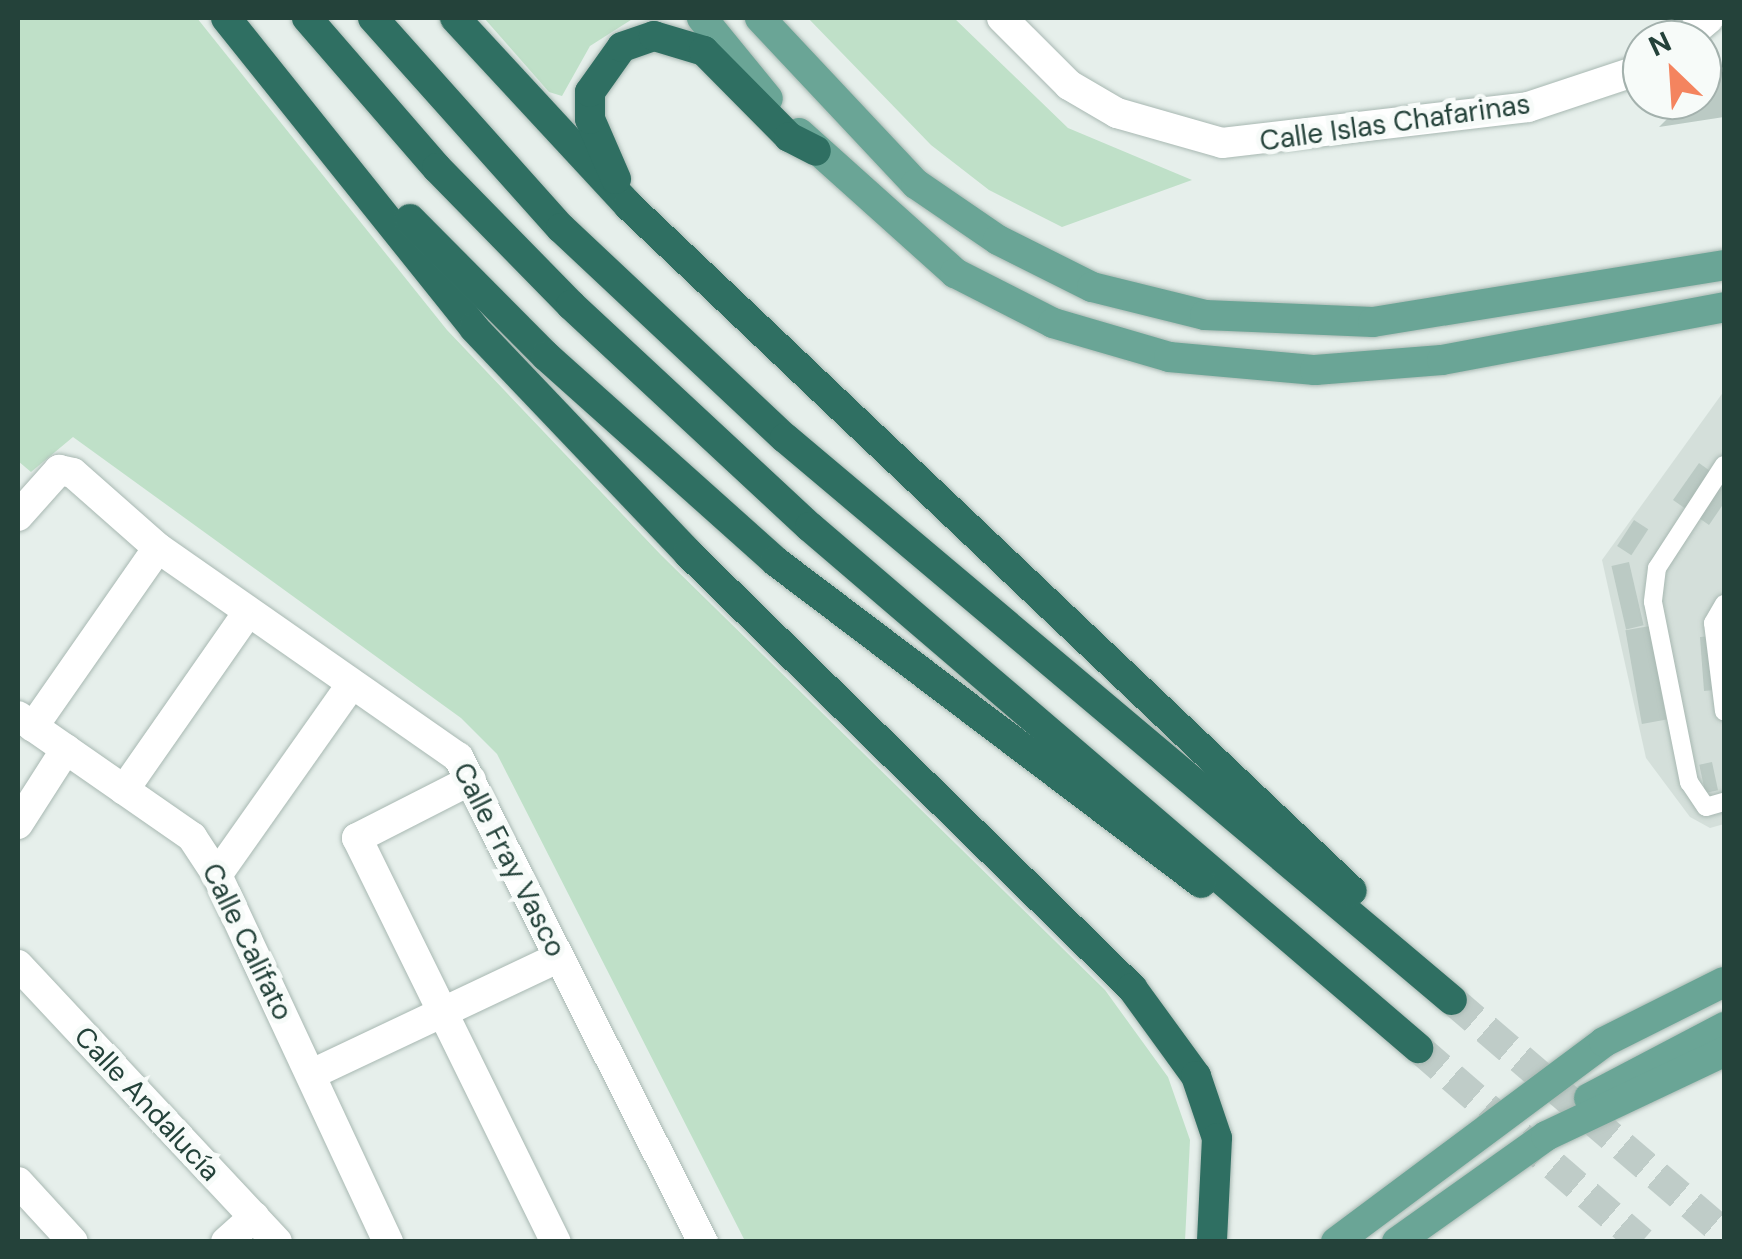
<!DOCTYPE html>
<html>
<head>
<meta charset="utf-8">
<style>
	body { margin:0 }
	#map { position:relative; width:1742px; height:1259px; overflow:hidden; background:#e6efeb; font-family:"DM Sans",sans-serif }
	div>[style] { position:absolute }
	.built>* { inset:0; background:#d4dfda }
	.green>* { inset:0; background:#bfe0c8 }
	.building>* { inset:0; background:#bbcac4; transform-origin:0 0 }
	.highway-tunnel>* { height:30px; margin-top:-15px; transform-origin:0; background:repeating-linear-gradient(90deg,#bfccc8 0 30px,transparent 0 45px) }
	.roads { filter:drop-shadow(0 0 2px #a8b8b2) drop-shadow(0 0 2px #a8b8b2) }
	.lane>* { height:18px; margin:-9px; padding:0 9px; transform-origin:9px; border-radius:9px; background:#fff }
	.street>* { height:30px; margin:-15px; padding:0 15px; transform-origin:15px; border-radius:15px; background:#fff }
	.primary>* { height:30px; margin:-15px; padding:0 15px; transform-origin:15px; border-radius:15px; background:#6aa596 }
	.highway>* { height:30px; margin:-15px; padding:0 15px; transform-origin:15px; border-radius:15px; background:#2f6f62 }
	span { translate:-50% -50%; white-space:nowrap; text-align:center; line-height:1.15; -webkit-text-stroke:10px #f7fbf9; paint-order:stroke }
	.street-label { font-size:28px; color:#24423a }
	.frame { position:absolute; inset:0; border:20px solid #24423a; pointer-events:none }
	.north { position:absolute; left:1622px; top:20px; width:100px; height:100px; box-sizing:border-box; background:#f7fbf9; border:2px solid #a3b1ad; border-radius:50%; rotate:335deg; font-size:28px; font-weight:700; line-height:40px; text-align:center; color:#24423a }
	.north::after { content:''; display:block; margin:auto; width:35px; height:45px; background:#f4845f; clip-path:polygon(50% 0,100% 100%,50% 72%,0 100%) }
</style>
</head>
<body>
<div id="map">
	<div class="built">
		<i style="clip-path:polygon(1724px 391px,1724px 824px,1710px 828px,1690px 817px,1646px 758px,1602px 560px)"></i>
	</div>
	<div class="green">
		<i style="clip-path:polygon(18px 18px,197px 18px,447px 330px,661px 555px,1105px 990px,1168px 1077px,1190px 1140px,1185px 1241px,745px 1241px,497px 754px,461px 718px,73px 437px,31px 472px,18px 461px)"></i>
		<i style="clip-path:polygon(484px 18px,634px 18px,590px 46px,562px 96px,549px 92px)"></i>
		<i style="clip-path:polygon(808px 18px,954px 18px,1068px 128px,1192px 180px,1062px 227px,989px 190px,931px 145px)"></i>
	</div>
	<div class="building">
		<i style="clip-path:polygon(1724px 62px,1724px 117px,1659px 127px,1686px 100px,1702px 100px,1702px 84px)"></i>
		<i style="clip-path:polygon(1699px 463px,1724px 481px,1724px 503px,1709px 525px,1673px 500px)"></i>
		<i style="left:1634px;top:520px;width:17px;height:31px;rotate:33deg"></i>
		<i style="left:1629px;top:562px;width:65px;height:18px;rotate:77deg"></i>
		<i style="left:1650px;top:626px;width:95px;height:25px;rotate:80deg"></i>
		<i style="clip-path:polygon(1724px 635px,1724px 689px,1704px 691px,1700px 637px)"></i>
		<i style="left:1712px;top:762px;width:29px;height:13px;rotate:78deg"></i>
	</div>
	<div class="highway-tunnel">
		<i style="left:1452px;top:1000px;width:358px;rotate:40.6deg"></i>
		<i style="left:1418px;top:1048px;width:296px;rotate:40.9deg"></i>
	</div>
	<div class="roads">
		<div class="lane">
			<i style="left:1724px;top:465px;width:123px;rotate:123deg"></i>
			<i style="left:1657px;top:568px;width:34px;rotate:97deg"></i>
			<i style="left:1653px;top:602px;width:184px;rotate:78.7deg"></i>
			<i style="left:1689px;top:782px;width:30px;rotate:56deg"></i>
			<i style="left:1706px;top:807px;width:19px;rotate:-16deg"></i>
			<i style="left:1724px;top:604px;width:22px;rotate:120deg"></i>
			<i style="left:1713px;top:623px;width:89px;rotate:82.9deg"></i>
		</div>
		<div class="street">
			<i style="left:1002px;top:18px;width:95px;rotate:45deg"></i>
			<i style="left:1069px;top:85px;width:56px;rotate:30.3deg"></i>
			<i style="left:1117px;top:113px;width:109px;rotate:15.9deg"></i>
			<i style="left:1222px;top:143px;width:308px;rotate:-6.7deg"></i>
			<i style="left:1528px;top:107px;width:120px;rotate:-18.4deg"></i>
			<i style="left:1683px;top:40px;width:34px;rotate:-40deg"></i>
			<i style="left:18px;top:516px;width:62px;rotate:-48.3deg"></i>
			<i style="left:59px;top:470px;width:14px;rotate:12deg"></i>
			<i style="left:73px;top:473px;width:113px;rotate:41.4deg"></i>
			<i style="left:158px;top:548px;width:366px;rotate:34.9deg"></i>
			<i style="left:458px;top:757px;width:543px;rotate:63.2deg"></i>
			<i style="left:18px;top:716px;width:212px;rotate:34.8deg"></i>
			<i style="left:192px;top:837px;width:45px;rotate:56.7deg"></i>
			<i style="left:217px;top:875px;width:405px;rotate:65deg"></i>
			<i style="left:33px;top:727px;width:218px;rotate:-55.1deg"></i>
			<i style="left:471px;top:780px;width:128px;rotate:153deg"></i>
			<i style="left:357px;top:838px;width:450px;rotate:63.8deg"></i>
			<i style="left:124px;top:790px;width:217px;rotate:-55.1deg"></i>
			<i style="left:18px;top:824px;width:89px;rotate:-57.4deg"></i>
			<i style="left:217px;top:875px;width:232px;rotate:-54.8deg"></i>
			<i style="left:18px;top:965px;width:379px;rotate:46.9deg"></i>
			<i style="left:312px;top:1074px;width:273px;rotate:-25.3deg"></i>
			<i style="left:18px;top:1182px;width:81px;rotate:47.5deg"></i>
			<i style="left:226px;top:1242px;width:38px;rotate:-42deg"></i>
		</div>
		<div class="primary">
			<i style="left:702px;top:18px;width:104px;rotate:50.8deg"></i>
			<i style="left:760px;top:18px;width:228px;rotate:46.8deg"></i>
			<i style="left:916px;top:184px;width:99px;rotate:34.3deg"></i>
			<i style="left:998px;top:240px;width:105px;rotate:26.6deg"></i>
			<i style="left:1092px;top:287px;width:116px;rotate:13.9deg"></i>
			<i style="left:1205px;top:315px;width:168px;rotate:2.4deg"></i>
			<i style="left:1373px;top:322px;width:356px;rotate:-9.2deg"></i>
			<i style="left:799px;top:133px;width:210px;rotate:41.9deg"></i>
			<i style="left:955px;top:273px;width:110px;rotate:27deg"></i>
			<i style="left:1053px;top:323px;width:121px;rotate:16.3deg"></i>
			<i style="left:1169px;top:357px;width:147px;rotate:5.1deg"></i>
			<i style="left:1315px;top:370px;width:127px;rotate:-4.5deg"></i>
			<i style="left:1442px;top:360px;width:287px;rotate:-10.6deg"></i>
			<i style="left:1589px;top:1098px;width:153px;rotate:-27.7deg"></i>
			<i style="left:1336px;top:1242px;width:334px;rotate:-36.7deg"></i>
			<i style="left:1604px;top:1042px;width:134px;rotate:-26.6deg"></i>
			<i style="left:1397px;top:1242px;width:183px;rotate:-35.4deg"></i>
			<i style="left:1546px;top:1136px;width:197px;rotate:-25.3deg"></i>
		</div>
		<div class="highway">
			<i style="left:226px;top:18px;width:397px;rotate:51.3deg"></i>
			<i style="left:474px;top:328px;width:311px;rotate:46.4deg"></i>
			<i style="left:688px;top:553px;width:622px;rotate:44.41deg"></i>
			<i style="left:1132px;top:988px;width:109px;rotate:54deg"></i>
			<i style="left:1196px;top:1076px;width:65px;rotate:71.3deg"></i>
			<i style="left:1217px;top:1138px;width:104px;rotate:92.8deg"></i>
			<i style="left:307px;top:18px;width:198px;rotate:49.1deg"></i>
			<i style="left:437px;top:168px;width:192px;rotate:45.6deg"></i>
			<i style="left:571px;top:305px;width:326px;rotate:42.9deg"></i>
			<i style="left:810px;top:527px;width:801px;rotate:40.59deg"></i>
			<i style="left:373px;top:18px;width:282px;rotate:48.2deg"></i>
			<i style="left:561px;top:228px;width:307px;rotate:43.2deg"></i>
			<i style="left:785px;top:438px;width:872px;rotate:40.12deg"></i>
			<i style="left:455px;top:18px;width:255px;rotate:47.2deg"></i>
			<i style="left:628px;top:205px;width:997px;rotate:43.46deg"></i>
			<i style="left:616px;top:179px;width:65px;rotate:-113.4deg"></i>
			<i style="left:590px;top:119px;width:27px;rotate:-90deg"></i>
			<i style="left:590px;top:92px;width:55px;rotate:-54.6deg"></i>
			<i style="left:622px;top:47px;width:34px;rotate:-19deg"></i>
			<i style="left:654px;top:36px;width:52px;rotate:16.7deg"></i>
			<i style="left:704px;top:51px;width:121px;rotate:45.3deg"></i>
			<i style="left:789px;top:137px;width:30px;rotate:27deg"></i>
			<i style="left:410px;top:219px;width:193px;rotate:45.2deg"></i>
			<i style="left:546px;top:356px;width:307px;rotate:41.8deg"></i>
			<i style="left:775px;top:561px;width:534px;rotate:37.08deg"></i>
		</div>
	</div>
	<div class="street-label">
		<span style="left:1395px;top:123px;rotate:-8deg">Calle Islas Chafarinas</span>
		<span style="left:509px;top:860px;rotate:63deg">Calle Fray Vasco</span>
		<span style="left:247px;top:942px;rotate:64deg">Calle Califato</span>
		<span style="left:147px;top:1104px;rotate:47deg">Calle Andalucía</span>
	</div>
	<div class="frame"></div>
	<div class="north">N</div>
</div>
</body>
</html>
